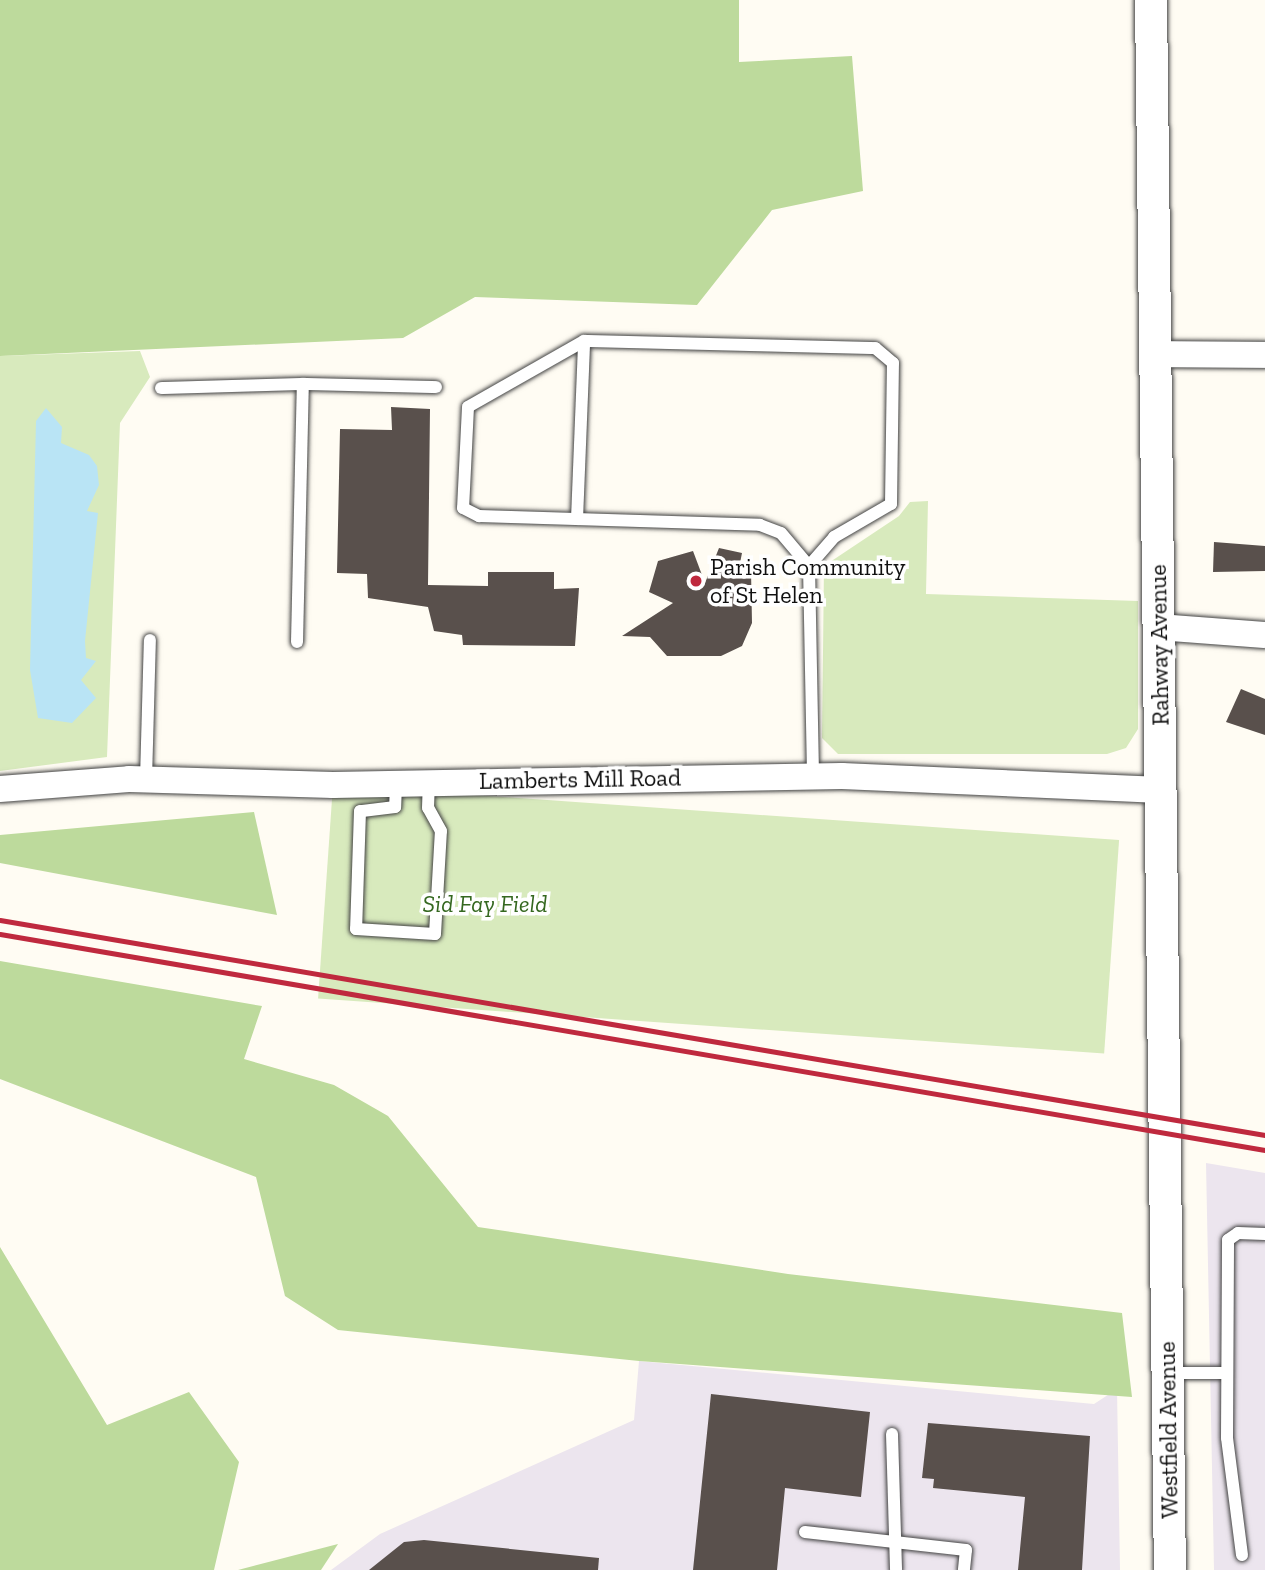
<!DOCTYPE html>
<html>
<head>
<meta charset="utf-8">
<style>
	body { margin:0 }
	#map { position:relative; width:1265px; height:1570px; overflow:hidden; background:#fffcf3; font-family:"Zilla Slab",serif }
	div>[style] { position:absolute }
	.industrial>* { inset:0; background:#ece5ee }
	.green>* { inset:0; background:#d8eabd; transform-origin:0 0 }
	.forest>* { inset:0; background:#bdda9c }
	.water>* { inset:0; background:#b9e4f5 }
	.building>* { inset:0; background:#59504c }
	.roads { filter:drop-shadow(0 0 2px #434343) drop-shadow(0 0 2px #434343) }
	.service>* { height:12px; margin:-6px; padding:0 6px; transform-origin:6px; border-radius:6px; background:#fff }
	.minor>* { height:26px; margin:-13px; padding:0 13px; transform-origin:13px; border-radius:13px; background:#fff }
	.tertiary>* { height:32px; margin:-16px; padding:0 16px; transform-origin:16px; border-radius:16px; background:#fff }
	.rail>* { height:5px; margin:-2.5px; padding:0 2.5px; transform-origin:2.5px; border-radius:2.5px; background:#bf293e }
	.dots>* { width:19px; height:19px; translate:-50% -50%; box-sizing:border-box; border:4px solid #fff; border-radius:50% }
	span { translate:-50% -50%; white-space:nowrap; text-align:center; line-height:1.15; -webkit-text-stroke:7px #fff; paint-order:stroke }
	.poi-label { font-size:24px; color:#101010 }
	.left { translate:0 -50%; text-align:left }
	.street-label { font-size:24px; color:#101010 }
	.park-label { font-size:24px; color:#356820; font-style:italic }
</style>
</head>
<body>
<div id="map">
	<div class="industrial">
		<i style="clip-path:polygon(1206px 1163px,1265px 1173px,1265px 1570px,1214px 1570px)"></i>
		<i style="clip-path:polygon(639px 1361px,1094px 1404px,1117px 1389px,1120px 1570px,331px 1570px,380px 1534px,634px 1420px)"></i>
	</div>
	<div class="green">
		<i style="clip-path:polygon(140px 351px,150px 377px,120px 423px,107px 757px,0 771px,0 356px)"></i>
		<i style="clip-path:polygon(928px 501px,926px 594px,1138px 601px,1138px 729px,1126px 748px,1107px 754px,838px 754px,822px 738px,824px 566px,899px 516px,910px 502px)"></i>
		<i style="left:333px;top:785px;width:788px;height:214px;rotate:4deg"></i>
	</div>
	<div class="forest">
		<i style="clip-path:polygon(0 0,739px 0,739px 62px,852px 56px,863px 191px,772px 210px,697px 305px,475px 297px,403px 338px,0 356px)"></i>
		<i style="clip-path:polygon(254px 812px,277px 915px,0 863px,0 835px)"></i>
		<i style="clip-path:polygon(0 961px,262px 1006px,244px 1059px,334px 1085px,388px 1116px,478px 1227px,788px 1274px,1122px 1313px,1132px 1397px,639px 1361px,338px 1330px,285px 1296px,256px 1177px,0 1079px)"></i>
		<i style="clip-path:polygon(0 1247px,107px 1425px,189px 1392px,239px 1462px,214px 1570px,0 1570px)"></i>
		<i style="clip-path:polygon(338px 1544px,321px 1570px,238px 1570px)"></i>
	</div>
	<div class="water">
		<i style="clip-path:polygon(46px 408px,62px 427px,61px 443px,89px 455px,97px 466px,99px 485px,87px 511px,98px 513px,85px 641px,86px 658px,96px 661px,81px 680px,96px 698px,72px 723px,38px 718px,30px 670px,36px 421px)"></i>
	</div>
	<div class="building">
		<i style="clip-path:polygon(391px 407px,430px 409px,428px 585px,488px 586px,488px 572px,554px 572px,554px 589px,579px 588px,575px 646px,463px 645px,462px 635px,434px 631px,428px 607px,368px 598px,367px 574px,337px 573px,340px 429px,392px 430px)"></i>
		<i style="clip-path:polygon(1214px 542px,1265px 546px,1265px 571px,1213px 572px)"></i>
		<i style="clip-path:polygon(719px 548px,742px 553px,740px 563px,751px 570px,752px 623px,742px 646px,721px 656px,667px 656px,650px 637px,622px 636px,673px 603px,649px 592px,658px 561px,693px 551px,705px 583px)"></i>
		<i style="clip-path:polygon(1241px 689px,1265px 699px,1265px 735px,1226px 722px)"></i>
		<i style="clip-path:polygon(711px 1394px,870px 1412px,861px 1497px,785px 1488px,777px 1570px,693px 1570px)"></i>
		<i style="clip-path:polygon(928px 1423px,1090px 1436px,1082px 1570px,1018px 1570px,1025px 1497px,933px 1488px,934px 1479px,922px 1478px)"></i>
		<i style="clip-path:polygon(424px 1540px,599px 1558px,598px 1570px,369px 1570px,404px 1542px)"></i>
	</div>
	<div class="roads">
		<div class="service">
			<i style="left:161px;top:388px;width:142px;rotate:-1.6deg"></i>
			<i style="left:577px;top:519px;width:178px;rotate:-87.7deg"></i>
			<i style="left:809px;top:566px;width:38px;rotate:-49deg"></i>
			<i style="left:834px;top:537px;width:66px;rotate:-30.1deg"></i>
			<i style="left:891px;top:504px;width:141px;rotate:-89.2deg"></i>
			<i style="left:893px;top:363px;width:23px;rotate:-140deg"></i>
			<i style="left:875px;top:348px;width:291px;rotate:-178.6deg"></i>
			<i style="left:584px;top:341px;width:133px;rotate:150.4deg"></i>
			<i style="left:468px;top:407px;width:101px;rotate:92.8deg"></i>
			<i style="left:463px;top:508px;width:18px;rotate:27deg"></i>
			<i style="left:479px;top:516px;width:281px;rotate:1.8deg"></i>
			<i style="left:760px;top:525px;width:22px;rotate:21deg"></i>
			<i style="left:781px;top:533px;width:43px;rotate:49.7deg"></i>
			<i style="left:809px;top:566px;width:210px;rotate:88.9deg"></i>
			<i style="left:297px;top:642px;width:258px;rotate:-88.7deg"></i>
			<i style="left:303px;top:384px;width:133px;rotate:1.3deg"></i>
			<i style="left:146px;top:779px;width:139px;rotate:-88.4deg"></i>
			<i style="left:396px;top:783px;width:24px;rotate:92deg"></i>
			<i style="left:395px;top:807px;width:35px;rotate:173deg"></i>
			<i style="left:360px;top:811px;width:118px;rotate:91.9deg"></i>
			<i style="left:356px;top:929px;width:79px;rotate:3.6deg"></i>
			<i style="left:435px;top:934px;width:103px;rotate:-86.7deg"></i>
			<i style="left:441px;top:831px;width:26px;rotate:-119deg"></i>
			<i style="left:428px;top:808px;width:26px;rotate:-88deg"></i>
			<i style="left:1167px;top:1373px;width:60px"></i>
			<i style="left:892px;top:1434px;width:136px;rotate:88.3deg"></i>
			<i style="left:805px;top:1532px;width:162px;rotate:6.4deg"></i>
			<i style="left:966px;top:1550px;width:20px;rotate:96deg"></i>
			<i style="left:1242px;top:1555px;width:118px;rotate:-97.3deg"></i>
			<i style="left:1227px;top:1438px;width:198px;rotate:-89.7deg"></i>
			<i style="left:1228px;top:1240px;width:12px;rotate:-35deg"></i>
			<i style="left:1238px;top:1233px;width:27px;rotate:2deg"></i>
		</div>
		<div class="minor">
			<i style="left:1155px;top:354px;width:110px;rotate:0.5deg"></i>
			<i style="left:1158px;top:627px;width:107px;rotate:4.3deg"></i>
			<i style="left:0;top:789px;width:129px;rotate:-4.4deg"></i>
			<i style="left:129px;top:779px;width:204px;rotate:1.7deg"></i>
			<i style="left:333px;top:785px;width:509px;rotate:-1.01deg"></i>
			<i style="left:842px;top:776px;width:319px;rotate:2.5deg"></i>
		</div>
		<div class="tertiary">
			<i style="left:1151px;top:0;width:1570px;rotate:89.31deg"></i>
		</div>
	</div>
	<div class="rail">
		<i style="left:0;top:920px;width:1283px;rotate:9.65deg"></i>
		<i style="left:0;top:934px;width:1283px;rotate:9.69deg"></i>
	</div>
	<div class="dots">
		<i style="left:696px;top:581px;background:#bf293e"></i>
	</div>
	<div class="poi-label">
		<span class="left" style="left:710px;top:581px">Parish Community<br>of St Helen</span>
	</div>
	<div class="street-label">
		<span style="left:1159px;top:645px;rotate:-91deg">Rahway Avenue</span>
		<span style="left:580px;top:779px;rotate:-1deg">Lamberts Mill Road</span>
		<span style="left:1168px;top:1430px;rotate:-91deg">Westfield Avenue</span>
	</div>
	<div class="park-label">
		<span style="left:485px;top:904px">Sid Fay Field</span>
	</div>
</div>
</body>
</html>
